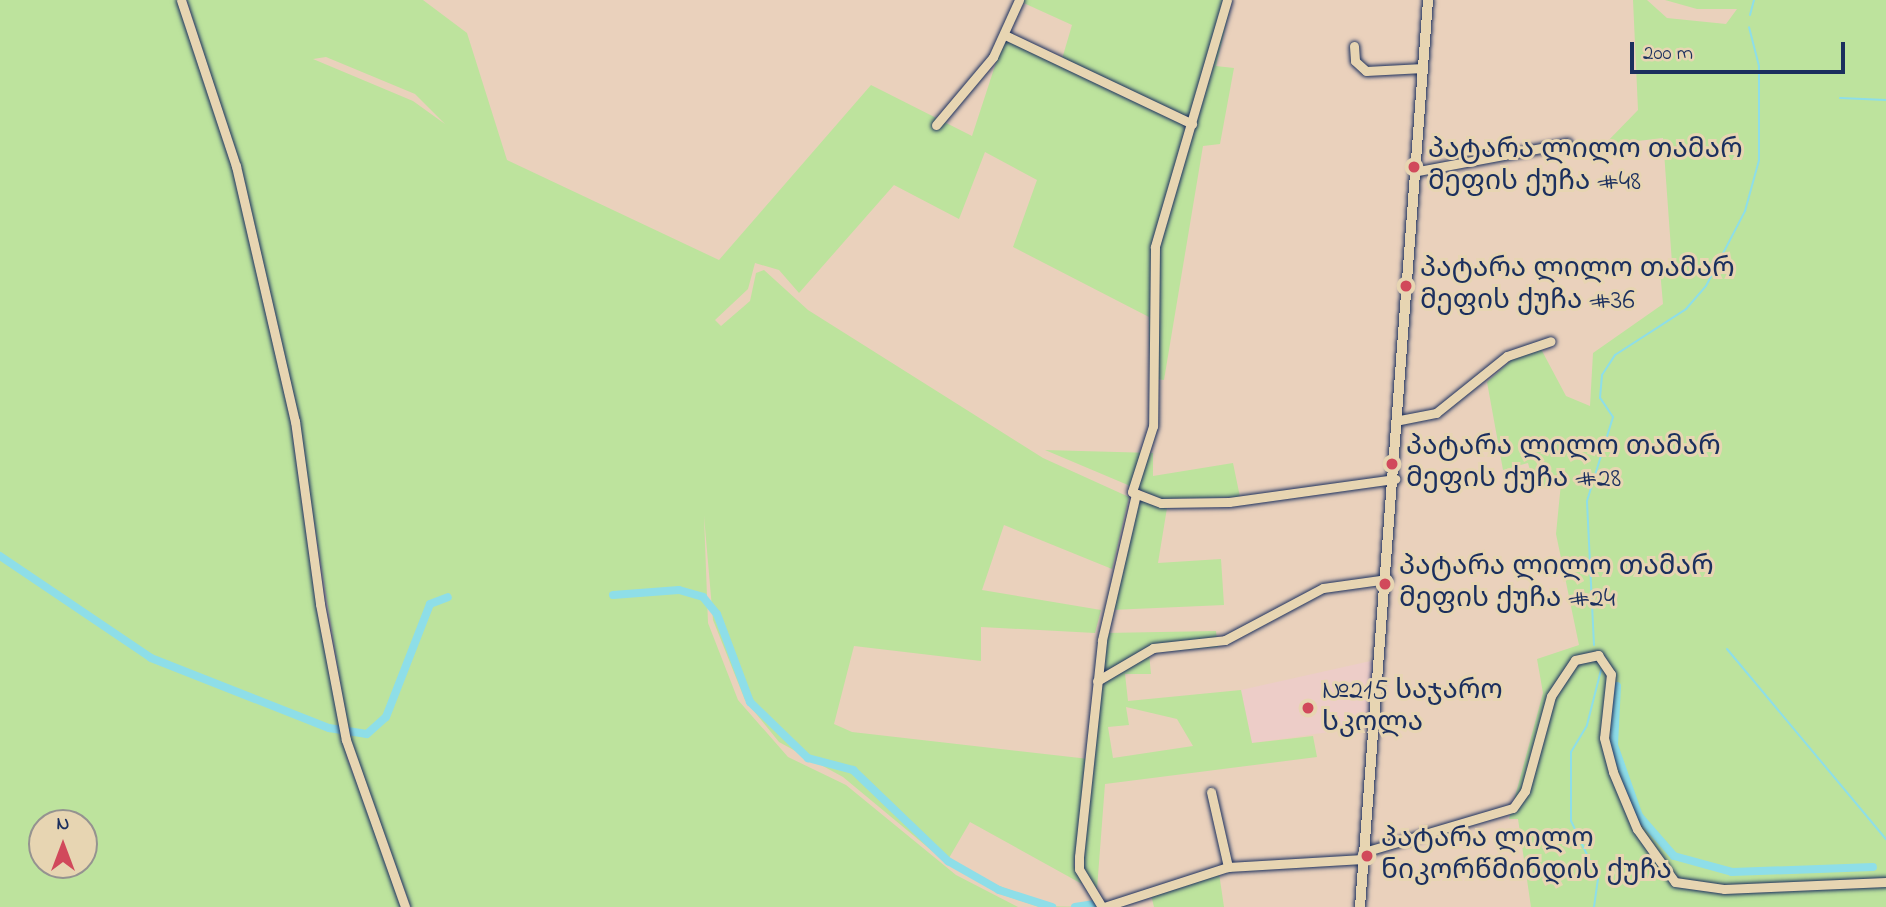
<!DOCTYPE html>
<html>
<head>
<meta charset="utf-8">
<style>
	body { margin:0 }
	#map { position:relative; width:1886px; height:907px; overflow:hidden; background:#ead1bc; font-family:"Indie Flower","Noto Sans Georgian",sans-serif }
	div>[style] { position:absolute }
	.built>* { inset:0; background:#edcdc8 }
	.green>* { inset:0; background:#bde39d }
	.stream>* { height:2px; margin:-1px; padding:0 1px; transform-origin:1px; border-radius:1px; background:#8edee8 }
	.canal>* { height:8px; margin:-4px; padding:0 4px; transform-origin:4px; border-radius:4px; background:#8edee8 }
	.roads { filter:drop-shadow(0 0 2px #1b2f5e) drop-shadow(0 0 2px #1b2f5e) }
	.minor>* { height:9px; margin:-4.5px; padding:0 4.5px; transform-origin:4.5px; border-radius:4.5px; background:#e7d5b2 }
	.tertiary>* { height:10px; margin:-5px; padding:0 5px; transform-origin:5px; border-radius:5px; background:#e7d5b2 }
	.dots>* { width:19px; height:19px; translate:-50% -50%; box-sizing:border-box; border:4px solid #e7d5b2; border-radius:50% }
	span { translate:-50% -50%; white-space:nowrap; text-align:center; line-height:1.15; -webkit-text-stroke:6px #e7d5b2; paint-order:stroke }
	.poi-label { font-size:28px; color:#1b2f5e }
	.left { translate:0 -50%; text-align:left }
	.north { position:absolute; left:28px; top:809px; width:70px; height:70px; box-sizing:border-box; background:#e7d5b2; border:2px solid #959390; border-radius:50%; rotate:0deg; font-size:19px; font-weight:700; line-height:28px; text-align:center; color:#1b2f5e }
	.north::after { content:''; display:block; margin:auto; width:24px; height:32px; background:#d1495b; clip-path:polygon(50% 0,100% 100%,50% 72%,0 100%) }
	.scale { position:absolute; left:1630px; top:42px; width:215px; height:32px; box-sizing:border-box; border:4px solid #1b2f5e; border-top:0; padding-left:9px; font-size:21px; line-height:24px; white-space:nowrap; color:#1b2f5e; -webkit-text-stroke:5px #e7d5b2; paint-order:stroke }
</style>
</head>
<body>
<div id="map">
	<div class="built">
		<i style="clip-path:polygon(1375px 660px,1371px 726px,1252px 743px,1241px 690px)"></i>
	</div>
	<div class="green">
		<i style="clip-path:polygon(evenodd,0 0,179px 0,232px 165px,290px 418px,317px 612px,347px 758px,404px 907px,0 907px,0 0,42px 823px,84px 823px,84px 865px,42px 865px,42px 823px)"></i>
		<i style="clip-path:polygon(evenodd,187px 0,423px 0,467px 33px,507px 160px,719px 260px,871px 85px,972px 136px,1006px 32px,1062px 59px,1072px 25px,1017px 0,1232px 0,1216px 66px,1234px 68px,1220px 144px,1203px 146px,1164px 380px,1150px 378px,1149px 317px,1013px 247px,1037px 180px,985px 152px,959px 219px,894px 185px,799px 293px,779px 270px,755px 263px,748px 289px,715px 320px,721px 326px,750px 301px,756px 273px,764px 270px,808px 310px,1043px 458px,1129px 497px,1112px 569px,1004px 525px,982px 590px,1101px 610px,1095px 633px,981px 627px,981px 661px,854px 646px,834px 724px,852px 732px,1089px 759px,1074px 865px,1082px 884px,970px 822px,949px 858px,991px 883px,1054px 906px,1096px 906px,1039px 907px,997px 893px,943px 860px,843px 777px,779px 742px,745px 700px,713px 620px,704px 516px,708px 623px,738px 700px,788px 757px,846px 785px,956px 875px,1018px 907px,411px 907px,350px 741px,296px 411px,235px 156px,187px 0,326px 57px,415px 94px,445px 124px,413px 101px,313px 59px,326px 57px)"></i>
		<i style="clip-path:polygon(1633px 0,1647px 0,1667px 18px,1726px 24px,1737px 9px,1697px 9px,1665px 0,1886px 0,1886px 907px,1531px 907px,1518px 819px,1509px 819px,1543px 693px,1537px 659px,1579px 645px,1556px 534px,1561px 483px,1535px 489px,1528px 463px,1503px 470px,1487px 382px,1516px 356px,1541px 349px,1566px 396px,1590px 406px,1593px 353px,1663px 304px,1660px 270px,1672px 263px,1663px 138px,1604px 145px,1638px 110px)"></i>
		<i style="clip-path:polygon(1045px 450px,1153px 453px,1153px 476px,1233px 463px,1240px 497px,1161px 499px)"></i>
		<i style="clip-path:polygon(1138px 499px,1167px 508px,1158px 563px,1221px 559px,1224px 605px,1111px 610px)"></i>
		<i style="clip-path:polygon(evenodd,1216px 631px,1218px 647px,1149px 653px,1151px 674px,1125px 674px,1128px 701px,1241px 690px,1252px 743px,1313px 736px,1317px 757px,1105px 784px,1097px 889px,1082px 871px,1081px 856px,1105px 633px,1216px 631px,1126px 707px,1177px 719px,1193px 746px,1113px 758px,1108px 727px,1129px 725px,1126px 707px)"></i>
		<i style="clip-path:polygon(1219px 873px,1224px 907px,1154px 907px,1151px 895px)"></i>
	</div>
	<div class="stream">
		<i style="left:1750px;top:15px;width:16px;rotate:-75deg"></i>
		<i style="left:1840px;top:98px;width:46px;rotate:2.5deg"></i>
		<i style="left:1594px;top:645px;width:144px;rotate:-92.8deg"></i>
		<i style="left:1587px;top:501px;width:88px;rotate:-72.8deg"></i>
		<i style="left:1613px;top:417px;width:23px;rotate:-124deg"></i>
		<i style="left:1600px;top:398px;width:23px;rotate:-85deg"></i>
		<i style="left:1602px;top:375px;width:24px;rotate:-57deg"></i>
		<i style="left:1615px;top:355px;width:85px;rotate:-32.9deg"></i>
		<i style="left:1686px;top:309px;width:30px;rotate:-49deg"></i>
		<i style="left:1706px;top:286px;width:85px;rotate:-62.5deg"></i>
		<i style="left:1745px;top:211px;width:53px;rotate:-74.6deg"></i>
		<i style="left:1759px;top:160px;width:94px;rotate:-90deg"></i>
		<i style="left:1759px;top:66px;width:40px;rotate:-104.4deg"></i>
		<i style="left:1727px;top:649px;width:248px;rotate:50.1deg"></i>
		<i style="left:1594px;top:907px;width:29px;rotate:-82deg"></i>
		<i style="left:1598px;top:878px;width:63px;rotate:-115.3deg"></i>
		<i style="left:1571px;top:821px;width:69px;rotate:-90deg"></i>
		<i style="left:1571px;top:752px;width:31px;rotate:-59deg"></i>
		<i style="left:1587px;top:725px;width:57px;rotate:-75.7deg"></i>
	</div>
	<div class="canal">
		<i style="left:0;top:556px;width:182px;rotate:34deg"></i>
		<i style="left:151px;top:658px;width:191px;rotate:21.5deg"></i>
		<i style="left:329px;top:728px;width:38px;rotate:9deg"></i>
		<i style="left:367px;top:734px;width:25px;rotate:-42deg"></i>
		<i style="left:386px;top:717px;width:121px;rotate:-68.7deg"></i>
		<i style="left:430px;top:604px;width:19px;rotate:-21deg"></i>
		<i style="left:613px;top:595px;width:66px;rotate:-4.3deg"></i>
		<i style="left:679px;top:590px;width:25px;rotate:16deg"></i>
		<i style="left:703px;top:597px;width:22px;rotate:51deg"></i>
		<i style="left:717px;top:614px;width:94px;rotate:69.4deg"></i>
		<i style="left:750px;top:702px;width:81px;rotate:44deg"></i>
		<i style="left:808px;top:758px;width:47px;rotate:14.9deg"></i>
		<i style="left:853px;top:770px;width:132px;rotate:43.8deg"></i>
		<i style="left:948px;top:861px;width:59px;rotate:29.6deg"></i>
		<i style="left:999px;top:890px;width:56px;rotate:17.8deg"></i>
		<i style="left:1617px;top:686px;width:59px;rotate:92.9deg"></i>
		<i style="left:1614px;top:745px;width:75px;rotate:70.6deg"></i>
		<i style="left:1639px;top:816px;width:53px;rotate:48.8deg"></i>
		<i style="left:1674px;top:856px;width:60px;rotate:15.4deg"></i>
		<i style="left:1732px;top:872px;width:141px;rotate:-2deg"></i>
		<i style="left:1075px;top:907px;width:18px;rotate:-9deg"></i>
	</div>
	<div class="roads">
		<div class="minor">
			<i style="left:181px;top:0;width:175px;rotate:71.7deg"></i>
			<i style="left:236px;top:166px;width:262px;rotate:77deg"></i>
			<i style="left:295px;top:421px;width:185px;rotate:82.2deg"></i>
			<i style="left:320px;top:604px;width:138px;rotate:79.2deg"></i>
			<i style="left:346px;top:740px;width:177px;rotate:70.5deg"></i>
			<i style="left:1227px;top:0;width:257px;rotate:106.3deg"></i>
			<i style="left:1155px;top:247px;width:179px;rotate:90.6deg"></i>
			<i style="left:1153px;top:426px;width:69px;rotate:107.7deg"></i>
			<i style="left:1132px;top:492px;width:31px;rotate:21deg"></i>
			<i style="left:1161px;top:503px;width:68px;rotate:-0.8deg"></i>
			<i style="left:1229px;top:502px;width:168px;rotate:-7.9deg"></i>
			<i style="left:1007px;top:36px;width:205px;rotate:25.4deg"></i>
			<i style="left:1354px;top:46px;width:15px;rotate:86deg"></i>
			<i style="left:1355px;top:61px;width:15px;rotate:42deg"></i>
			<i style="left:1366px;top:71px;width:57px;rotate:-3deg"></i>
			<i style="left:936px;top:125px;width:89px;rotate:-50deg"></i>
			<i style="left:993px;top:57px;width:63px;rotate:-65.5deg"></i>
			<i style="left:1418px;top:171px;width:152px;rotate:-10.6deg"></i>
			<i style="left:1400px;top:420px;width:37px;rotate:-11deg"></i>
			<i style="left:1436px;top:413px;width:91px;rotate:-38.8deg"></i>
			<i style="left:1507px;top:356px;width:46px;rotate:-18.8deg"></i>
			<i style="left:1097px;top:681px;width:65px;rotate:-30.5deg"></i>
			<i style="left:1153px;top:648px;width:72px;rotate:-6.3deg"></i>
			<i style="left:1225px;top:640px;width:111px;rotate:-28deg"></i>
			<i style="left:1323px;top:588px;width:65px;rotate:-8deg"></i>
			<i style="left:1211px;top:792px;width:77px;rotate:77.2deg"></i>
			<i style="left:1364px;top:852px;width:155px;rotate:-16.5deg"></i>
			<i style="left:1513px;top:808px;width:21px;rotate:-55deg"></i>
			<i style="left:1525px;top:791px;width:98px;rotate:-74.7deg"></i>
			<i style="left:1551px;top:696px;width:43px;rotate:-56.3deg"></i>
			<i style="left:1575px;top:660px;width:24px;rotate:-12deg"></i>
			<i style="left:1598px;top:655px;width:23px;rotate:56deg"></i>
			<i style="left:1611px;top:674px;width:64px;rotate:96.2deg"></i>
			<i style="left:1604px;top:738px;width:35px;rotate:75deg"></i>
			<i style="left:1613px;top:772px;width:62px;rotate:67.2deg"></i>
			<i style="left:1637px;top:829px;width:65px;rotate:54.4deg"></i>
			<i style="left:1675px;top:882px;width:49px;rotate:8.1deg"></i>
			<i style="left:1724px;top:889px;width:162px;rotate:-2.5deg"></i>
			<i style="left:1102px;top:907px;width:44px;rotate:-121.2deg"></i>
			<i style="left:1079px;top:869px;width:12px;rotate:-90deg"></i>
			<i style="left:1079px;top:857px;width:218px;rotate:-83.9deg"></i>
			<i style="left:1102px;top:640px;width:150px;rotate:-76.9deg"></i>
			<i style="left:1104px;top:907px;width:130px;rotate:-17.9deg"></i>
			<i style="left:1228px;top:867px;width:135px;rotate:-3.4deg"></i>
		</div>
		<div class="tertiary">
			<i style="left:1360px;top:907px;width:910px;rotate:-85.71deg"></i>
		</div>
	</div>
	<div class="dots">
		<i style="left:1414px;top:167px;background:#d1495b"></i>
		<i style="left:1406px;top:286px;background:#d1495b"></i>
		<i style="left:1392px;top:464px;background:#d1495b"></i>
		<i style="left:1385px;top:584px;background:#d1495b"></i>
		<i style="left:1308px;top:708px;background:#d1495b"></i>
		<i style="left:1367px;top:856px;background:#d1495b"></i>
	</div>
	<div class="poi-label">
		<span class="left" style="left:1428px;top:167px">პატარა ლილო თამარ<br>მეფის ქუჩა #48</span>
		<span class="left" style="left:1420px;top:286px">პატარა ლილო თამარ<br>მეფის ქუჩა #36</span>
		<span class="left" style="left:1406px;top:464px">პატარა ლილო თამარ<br>მეფის ქუჩა #28</span>
		<span class="left" style="left:1399px;top:584px">პატარა ლილო თამარ<br>მეფის ქუჩა #24</span>
		<span class="left" style="left:1322px;top:708px">№215 საჯარო<br>სკოლა</span>
		<span class="left" style="left:1381px;top:856px">პატარა ლილო<br>ნიკორწმინდის ქუჩა</span>
	</div>
	<div class="north">N</div>
	<div class="scale">200 m</div>
</div>
</body>
</html>
